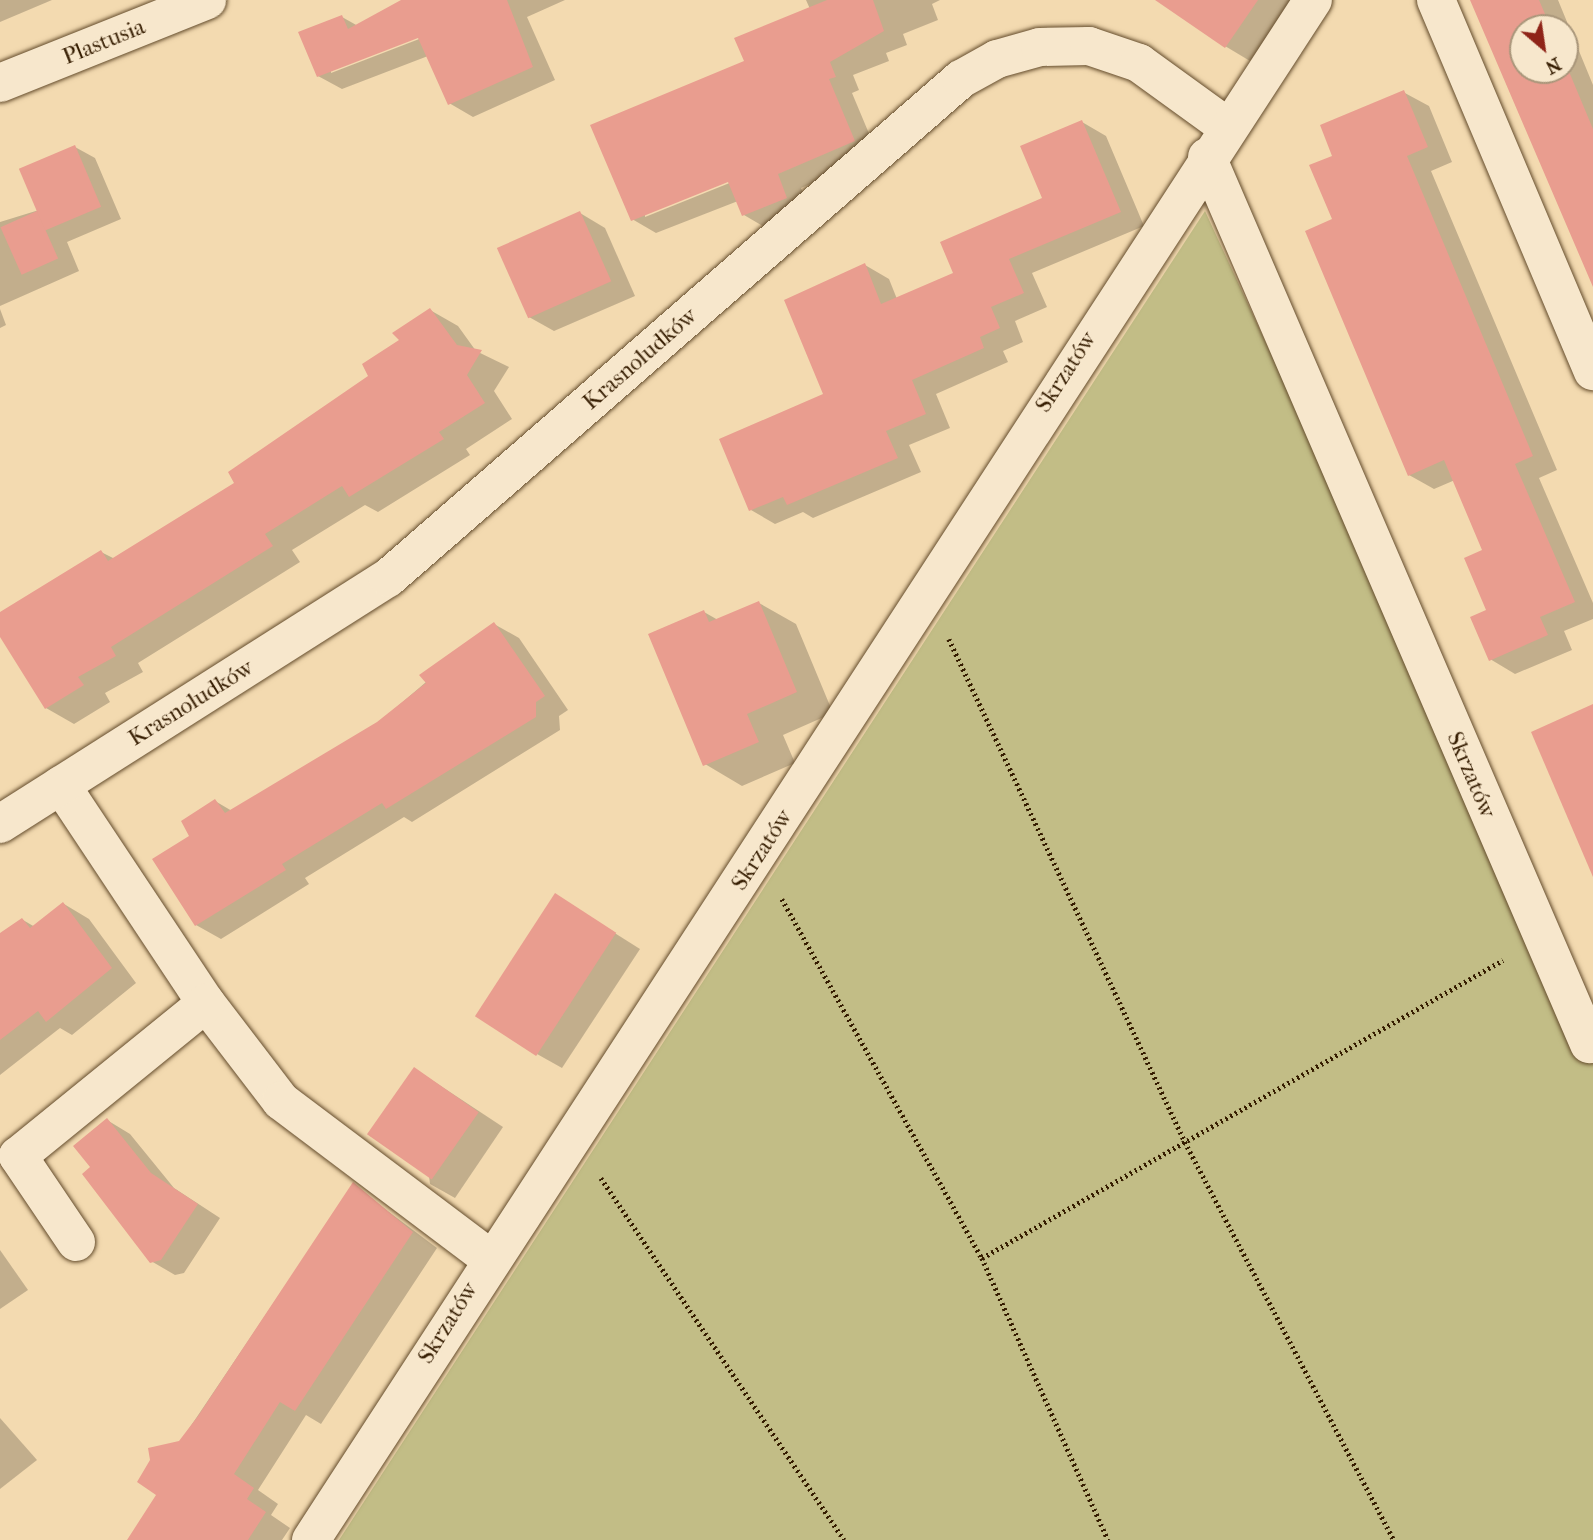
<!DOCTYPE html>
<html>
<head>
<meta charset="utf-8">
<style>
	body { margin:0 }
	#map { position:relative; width:1593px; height:1540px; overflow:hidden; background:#f3dab0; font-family:"IM FELL French Canon",serif }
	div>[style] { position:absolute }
	.green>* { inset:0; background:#c2bd86 }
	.shadow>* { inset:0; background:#0003 }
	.building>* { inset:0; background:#e99d8f; transform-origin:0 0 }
	.path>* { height:4.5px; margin-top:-2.25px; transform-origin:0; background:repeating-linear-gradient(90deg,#351c00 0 2px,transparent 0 5.5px) }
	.roads { filter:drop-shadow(0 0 2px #644c2c) drop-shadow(0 0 2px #644c2c) }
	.minor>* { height:38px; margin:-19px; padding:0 19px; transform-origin:19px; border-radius:19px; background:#f7e7cc }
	span { translate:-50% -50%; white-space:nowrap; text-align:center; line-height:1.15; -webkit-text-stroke:5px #f7e7cc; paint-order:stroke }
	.street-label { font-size:23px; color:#351c00 }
	.north { position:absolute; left:1509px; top:14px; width:70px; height:70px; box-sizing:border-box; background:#f7e7cc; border:2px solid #a9967a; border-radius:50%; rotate:151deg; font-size:19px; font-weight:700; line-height:28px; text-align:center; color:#351c00 }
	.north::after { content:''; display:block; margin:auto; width:24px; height:32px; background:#8f2418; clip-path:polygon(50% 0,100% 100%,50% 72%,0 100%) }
</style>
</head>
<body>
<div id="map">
	<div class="green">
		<i style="clip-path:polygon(1205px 211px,1593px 1051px,1593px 1540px,339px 1540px)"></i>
	</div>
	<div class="shadow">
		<i style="clip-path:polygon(0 0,52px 0,0 22px)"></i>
		<i style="clip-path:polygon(evenodd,417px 0,565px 0,527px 17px,555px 80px,473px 117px,449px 103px,428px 56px,342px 89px,318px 76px,342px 17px,358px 26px,417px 0,426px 33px,427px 36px,331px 73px,331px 69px,426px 33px)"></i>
		<i style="clip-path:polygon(evenodd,806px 0,940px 0,932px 4px,938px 20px,903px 34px,907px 45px,886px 53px,889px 61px,853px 75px,859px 90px,852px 93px,878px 155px,801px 188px,811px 211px,768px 229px,744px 215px,738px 201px,656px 233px,632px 219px,746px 62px,810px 9px,806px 0,736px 177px,737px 180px,645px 217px,645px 213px,736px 177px)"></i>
		<i style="clip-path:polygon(1198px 0,1293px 0,1250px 61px,1225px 46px)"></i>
		<i style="clip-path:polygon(evenodd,1473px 0,1558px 0,1593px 85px,1593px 275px,1473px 0,1523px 28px,1565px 28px,1565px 70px,1523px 70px,1523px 28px)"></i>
		<i style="clip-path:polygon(1403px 92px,1429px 106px,1452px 162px,1431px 171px,1557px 470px,1539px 478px,1593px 603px,1593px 619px,1564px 631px,1572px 650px,1515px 674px,1490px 659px,1484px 551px,1455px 480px,1434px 489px,1409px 475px,1334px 220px,1335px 157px)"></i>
		<i style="clip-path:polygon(1082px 122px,1106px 136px,1144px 226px,1032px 273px,1047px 307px,1015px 321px,1023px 342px,1003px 351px,1008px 362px,936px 394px,950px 428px,909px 445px,921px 472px,813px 518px,803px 512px,775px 524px,751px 510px,825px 395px,865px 265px,889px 279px,897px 299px,956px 274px,1045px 199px)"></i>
		<i style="clip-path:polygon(75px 147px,95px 158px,121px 219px,67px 242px,79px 271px,0 306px,0 222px,39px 210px)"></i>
		<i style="clip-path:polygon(580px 213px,605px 228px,635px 296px,554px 331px,529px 317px)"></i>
		<i style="clip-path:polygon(0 309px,6px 325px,0 328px)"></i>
		<i style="clip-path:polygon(430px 310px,458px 326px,476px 351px,509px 367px,494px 391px,512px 419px,466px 449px,470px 455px,378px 512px,365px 505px,292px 550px,300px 562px,138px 663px,143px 672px,105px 693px,110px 702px,74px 724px,46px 708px,0 634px,0 614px,101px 552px,115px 559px,237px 484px,370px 376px)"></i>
		<i style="clip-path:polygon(759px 603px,796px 624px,833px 713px,783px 735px,795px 763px,742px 786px,705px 764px,704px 612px,718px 620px)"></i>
		<i style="clip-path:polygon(494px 624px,519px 638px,568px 710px,559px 716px,560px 730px,412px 822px,404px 817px,305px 878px,309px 884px,221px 939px,196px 925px,192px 837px,215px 801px,232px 811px,378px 723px)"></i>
		<i style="clip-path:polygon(556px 896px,640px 949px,562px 1068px,537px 1054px)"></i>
		<i style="clip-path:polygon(64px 904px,89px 919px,136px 983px,72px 1035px,60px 1028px,0 1075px,0 938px,23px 920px,35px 927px)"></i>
		<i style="clip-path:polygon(415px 1069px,503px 1127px,455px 1198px,430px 1184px)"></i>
		<i style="clip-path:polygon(107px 1120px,130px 1134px,174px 1188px,220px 1218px,184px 1273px,175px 1275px,151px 1261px)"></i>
		<i style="clip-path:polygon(353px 1185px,437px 1248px,321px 1424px,306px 1415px,258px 1490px,278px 1504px,271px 1515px,290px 1528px,282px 1540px,129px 1540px,159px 1494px,180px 1442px)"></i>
		<i style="clip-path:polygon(0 1250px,28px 1290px,0 1309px)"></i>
		<i style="clip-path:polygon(0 1418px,37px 1460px,0 1489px)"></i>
	</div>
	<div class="building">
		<i style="clip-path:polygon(401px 0,507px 0,533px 67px,448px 105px,418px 38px,317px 77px,298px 32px,342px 15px,348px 29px)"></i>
		<i style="clip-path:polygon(827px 0,873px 0,884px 31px,830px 62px,836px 77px,829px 79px,855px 141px,778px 174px,787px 198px,742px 216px,728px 182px,631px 221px,590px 125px,744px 61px,734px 38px)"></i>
		<i style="clip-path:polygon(1155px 0,1258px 0,1225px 48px)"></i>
		<i style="clip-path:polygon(1470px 0,1539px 0,1551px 28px,1523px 28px,1523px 70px,1565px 70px,1565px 62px,1593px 129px,1593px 287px)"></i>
		<i style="clip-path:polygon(1404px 90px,1428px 147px,1407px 156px,1533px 456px,1515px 464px,1575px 602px,1540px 617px,1548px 635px,1489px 661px,1470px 617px,1486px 610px,1464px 558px,1482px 550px,1444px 460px,1408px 476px,1305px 231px,1332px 219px,1309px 165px,1332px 156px,1320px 125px)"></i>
		<i style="clip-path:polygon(1082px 120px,1121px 212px,1009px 259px,1024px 293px,991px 307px,1000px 328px,980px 337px,984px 348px,912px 380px,926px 414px,886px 431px,898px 458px,787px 505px,783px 497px,749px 511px,719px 439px,823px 394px,784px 300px,865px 263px,881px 304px,953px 273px,940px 242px,1042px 198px,1020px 146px)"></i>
		<i style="left:75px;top:145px;width:67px;height:61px;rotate:67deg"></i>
		<i style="left:37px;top:211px;width:52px;height:40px;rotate:66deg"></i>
		<i style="left:580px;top:211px;width:77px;height:91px;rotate:66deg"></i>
		<i style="clip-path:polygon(430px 308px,457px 345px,482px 350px,467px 375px,485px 403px,439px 432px,444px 439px,349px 497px,342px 486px,265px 534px,273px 546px,111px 647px,116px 656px,78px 677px,84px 685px,45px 709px,0 637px,0 612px,101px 550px,108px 561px,234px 483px,228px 472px,368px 376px,362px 364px,399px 340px,392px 333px)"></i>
		<i style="clip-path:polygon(759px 601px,797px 692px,747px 714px,759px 742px,703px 766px,648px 634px,704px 610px,709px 622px)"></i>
		<i style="clip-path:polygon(494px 622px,545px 696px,536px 702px,536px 717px,386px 809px,382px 803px,282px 864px,286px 870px,195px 926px,152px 859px,189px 836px,181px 821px,215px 799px,225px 813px,377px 722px,426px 683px,419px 675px)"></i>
		<i style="clip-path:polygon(1593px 704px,1593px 877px,1531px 732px)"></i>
		<i style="left:555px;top:893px;width:73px;height:147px;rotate:33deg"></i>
		<i style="clip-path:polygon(63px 902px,112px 968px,46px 1022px,38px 1011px,0 1040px,0 933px,22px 918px,30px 928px)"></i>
		<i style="left:414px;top:1067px;width:79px;height:82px;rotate:35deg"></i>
		<i style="clip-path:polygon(107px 1118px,151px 1173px,198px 1204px,161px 1260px,150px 1263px,82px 1174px,90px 1167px,73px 1146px)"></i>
		<i style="clip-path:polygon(353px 1182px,413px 1232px,295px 1411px,280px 1402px,234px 1474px,254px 1488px,247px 1499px,266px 1512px,248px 1540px,127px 1540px,156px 1495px,137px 1482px,150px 1460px,148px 1448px,179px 1441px,198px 1416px)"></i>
	</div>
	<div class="path">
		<i style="left:949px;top:639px;width:556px;rotate:64.86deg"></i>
		<i style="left:1185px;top:1142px;width:450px;rotate:62.3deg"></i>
		<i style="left:782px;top:899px;width:411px;rotate:60.9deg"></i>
		<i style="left:982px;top:1258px;width:309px;rotate:65.9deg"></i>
		<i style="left:601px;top:1178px;width:436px;rotate:56.1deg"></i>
		<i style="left:982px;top:1258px;width:600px;rotate:-29.77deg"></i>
	</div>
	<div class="roads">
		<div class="minor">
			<i style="left:1436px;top:0;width:403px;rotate:67.1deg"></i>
			<i style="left:0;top:83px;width:223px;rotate:-21.8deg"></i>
			<i style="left:1207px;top:157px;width:966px;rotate:66.7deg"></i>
			<i style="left:61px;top:785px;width:262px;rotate:56.4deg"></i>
			<i style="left:206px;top:1003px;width:123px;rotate:52.6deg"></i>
			<i style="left:281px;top:1101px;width:261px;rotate:37deg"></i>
			<i style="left:0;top:824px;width:459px;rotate:-32.4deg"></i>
			<i style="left:388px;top:578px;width:760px;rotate:-41.05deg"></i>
			<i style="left:961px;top:79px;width:41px;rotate:-29.1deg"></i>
			<i style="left:997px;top:59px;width:45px;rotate:-15.6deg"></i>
			<i style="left:1040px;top:47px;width:49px;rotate:-1.2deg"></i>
			<i style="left:1089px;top:46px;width:53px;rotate:18.8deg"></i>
			<i style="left:1139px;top:63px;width:107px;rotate:35.9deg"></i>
			<i style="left:76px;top:1242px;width:104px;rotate:-124deg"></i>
			<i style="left:18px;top:1156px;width:242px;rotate:-39.1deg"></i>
			<i style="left:311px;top:1540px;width:1837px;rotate:-56.95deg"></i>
		</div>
	</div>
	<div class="street-label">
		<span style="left:104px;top:42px;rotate:-22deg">Plastusia</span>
		<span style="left:640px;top:359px;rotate:-41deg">Krasnoludków</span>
		<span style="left:1066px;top:372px;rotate:-57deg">Skrzatów</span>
		<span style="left:191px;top:703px;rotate:-32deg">Krasnoludków</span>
		<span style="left:1471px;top:775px;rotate:67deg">Skrzatów</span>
		<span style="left:762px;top:850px;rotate:-57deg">Skrzatów</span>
		<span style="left:448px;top:1323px;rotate:-58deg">Skrzatów</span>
	</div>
	<div class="north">N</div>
</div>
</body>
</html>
